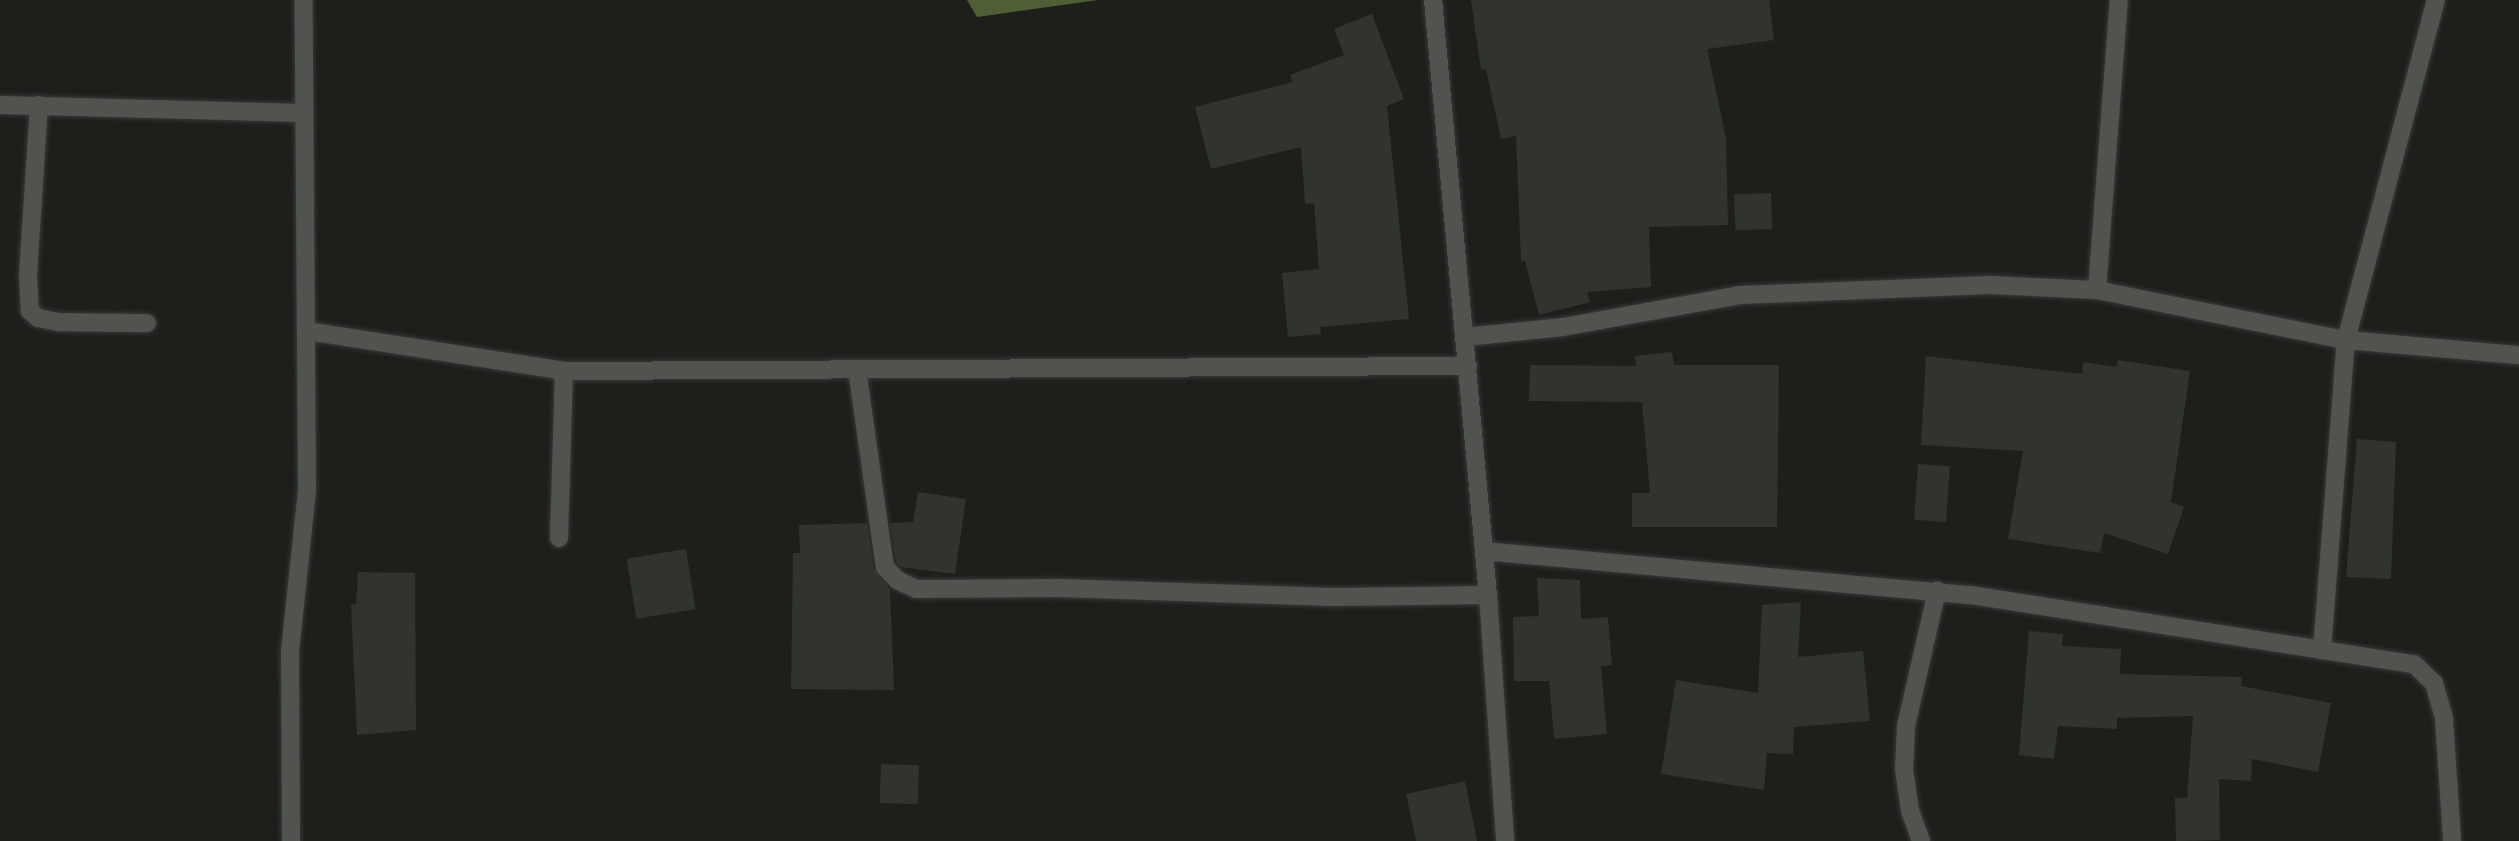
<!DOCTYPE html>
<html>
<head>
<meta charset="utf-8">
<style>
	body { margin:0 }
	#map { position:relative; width:2519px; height:841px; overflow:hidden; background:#1e1f1b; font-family:Merriweather,serif }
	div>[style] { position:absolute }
	.water>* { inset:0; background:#505e36 }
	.building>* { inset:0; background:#31332e; transform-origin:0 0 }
	.roads { filter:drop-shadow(0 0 2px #383936) drop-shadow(0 0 2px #383936) }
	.minor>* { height:18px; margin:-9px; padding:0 9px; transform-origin:9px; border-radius:9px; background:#51534e }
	span { translate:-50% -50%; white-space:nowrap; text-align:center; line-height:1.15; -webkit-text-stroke:6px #1e1f1b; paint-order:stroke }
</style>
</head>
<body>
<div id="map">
	<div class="water">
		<i style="clip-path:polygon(967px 0,1098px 0,977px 17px)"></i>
	</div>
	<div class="building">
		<i style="clip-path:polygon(1471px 0,1769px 0,1774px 40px,1707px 49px,1726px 138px,1728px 225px,1649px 227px,1651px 287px,1587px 292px,1590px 302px,1539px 315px,1525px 261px,1521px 261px,1516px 136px,1501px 139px,1486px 69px,1481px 70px)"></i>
		<i style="clip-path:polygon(1372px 14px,1404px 99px,1387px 106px,1409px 319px,1320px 327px,1321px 334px,1288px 337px,1282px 273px,1319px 269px,1314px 203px,1305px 204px,1301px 147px,1211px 169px,1195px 107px,1293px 82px,1290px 75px,1344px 55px,1334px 29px)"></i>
		<i style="left:1771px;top:193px;width:36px;height:37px;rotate:88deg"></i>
		<i style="clip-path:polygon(1672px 352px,1674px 365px,1779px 365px,1777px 527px,1632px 527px,1632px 493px,1650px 493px,1642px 402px,1529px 401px,1530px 365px,1636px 366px,1635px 356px)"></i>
		<i style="clip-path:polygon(1926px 356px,2082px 374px,2083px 362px,2116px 367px,2118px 360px,2190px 371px,2171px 502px,2184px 507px,2168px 554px,2104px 533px,2100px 553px,2008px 539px,2023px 451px,1921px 445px)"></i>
		<i style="clip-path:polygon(2357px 439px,2396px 442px,2391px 579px,2346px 577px)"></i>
		<i style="left:1918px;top:464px;width:32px;height:56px;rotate:4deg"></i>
		<i style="clip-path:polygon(918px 492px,966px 499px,955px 574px,900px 567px,896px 562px,890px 523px,913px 522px)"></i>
		<i style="clip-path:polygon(867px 523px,874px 569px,890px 589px,894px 690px,791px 689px,793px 553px,800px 553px,799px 525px)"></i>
		<i style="left:686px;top:549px;width:61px;height:60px;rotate:81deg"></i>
		<i style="clip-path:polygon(358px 572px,415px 573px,416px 730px,357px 735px,351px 605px,356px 604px)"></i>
		<i style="clip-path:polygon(1537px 578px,1580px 580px,1581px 619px,1608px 617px,1612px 665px,1601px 666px,1607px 734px,1554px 739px,1549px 681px,1514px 681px,1513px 617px,1539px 616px)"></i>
		<i style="clip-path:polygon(1801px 602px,1798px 657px,1863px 651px,1870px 721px,1794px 727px,1793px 754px,1767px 753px,1764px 790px,1661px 774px,1676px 680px,1758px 693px,1762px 605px)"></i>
		<i style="clip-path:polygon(2029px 631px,2063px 634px,2062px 646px,2121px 649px,2120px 674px,2242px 677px,2241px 686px,2331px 703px,2318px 772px,2252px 759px,2251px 781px,2219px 779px,2220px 840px,2176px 841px,2175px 798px,2187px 798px,2193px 716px,2117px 718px,2117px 729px,2058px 726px,2054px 759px,2019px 755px)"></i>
		<i style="left:881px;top:764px;width:38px;height:39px;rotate:2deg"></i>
		<i style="clip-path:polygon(1465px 781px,1477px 841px,1416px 841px,1406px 794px)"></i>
	</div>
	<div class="roads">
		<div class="minor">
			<i style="left:1433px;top:0;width:598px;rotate:84.72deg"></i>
			<i style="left:1488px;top:595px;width:247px;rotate:86deg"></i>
			<i style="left:0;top:105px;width:303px;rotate:1.5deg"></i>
			<i style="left:39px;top:105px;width:171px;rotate:93.7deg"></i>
			<i style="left:28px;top:276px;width:35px;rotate:87deg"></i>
			<i style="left:30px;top:311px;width:11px;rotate:41deg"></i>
			<i style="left:38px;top:318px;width:21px;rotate:11deg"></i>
			<i style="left:59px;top:322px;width:88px;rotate:0.7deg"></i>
			<i style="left:2097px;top:290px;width:291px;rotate:-85.7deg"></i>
			<i style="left:307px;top:331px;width:260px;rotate:8.8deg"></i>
			<i style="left:564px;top:371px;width:904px;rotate:-0.32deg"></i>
			<i style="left:1465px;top:337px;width:99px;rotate:-5.8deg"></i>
			<i style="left:1563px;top:327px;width:181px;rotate:-10.2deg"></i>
			<i style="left:1741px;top:295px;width:249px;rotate:-2.3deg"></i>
			<i style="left:1990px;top:285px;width:107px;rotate:2.7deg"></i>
			<i style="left:2097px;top:290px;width:254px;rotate:11.4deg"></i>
			<i style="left:2346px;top:340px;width:174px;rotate:5deg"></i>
			<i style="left:857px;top:369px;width:200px;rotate:82deg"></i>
			<i style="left:885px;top:567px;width:18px;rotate:47deg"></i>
			<i style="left:897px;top:580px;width:21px;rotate:25deg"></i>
			<i style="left:916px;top:589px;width:143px;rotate:-0.4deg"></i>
			<i style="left:1059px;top:588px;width:274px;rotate:1.9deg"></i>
			<i style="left:1333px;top:597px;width:155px;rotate:-0.7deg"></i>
			<i style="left:559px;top:538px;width:167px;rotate:-88.3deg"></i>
			<i style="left:1484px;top:551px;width:489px;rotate:5.2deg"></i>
			<i style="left:1971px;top:595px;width:448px;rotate:8.9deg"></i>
			<i style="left:2414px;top:664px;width:28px;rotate:44deg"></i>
			<i style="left:2434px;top:683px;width:37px;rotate:74deg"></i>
			<i style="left:2444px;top:719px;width:122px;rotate:86.2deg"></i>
			<i style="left:2322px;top:650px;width:311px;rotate:-85.6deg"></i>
			<i style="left:2346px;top:340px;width:352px;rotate:-75.2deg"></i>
			<i style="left:291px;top:841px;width:189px;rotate:-90.3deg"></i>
			<i style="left:290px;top:652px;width:163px;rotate:-84deg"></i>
			<i style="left:307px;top:490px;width:490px;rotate:-90.4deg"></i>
			<i style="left:1921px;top:841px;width:32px;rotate:-110deg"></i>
			<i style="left:1910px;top:811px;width:42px;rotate:-98.1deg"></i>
			<i style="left:1904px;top:769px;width:43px;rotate:-87.3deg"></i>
			<i style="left:1906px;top:726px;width:139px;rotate:-77.1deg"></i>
		</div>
	</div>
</div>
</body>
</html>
